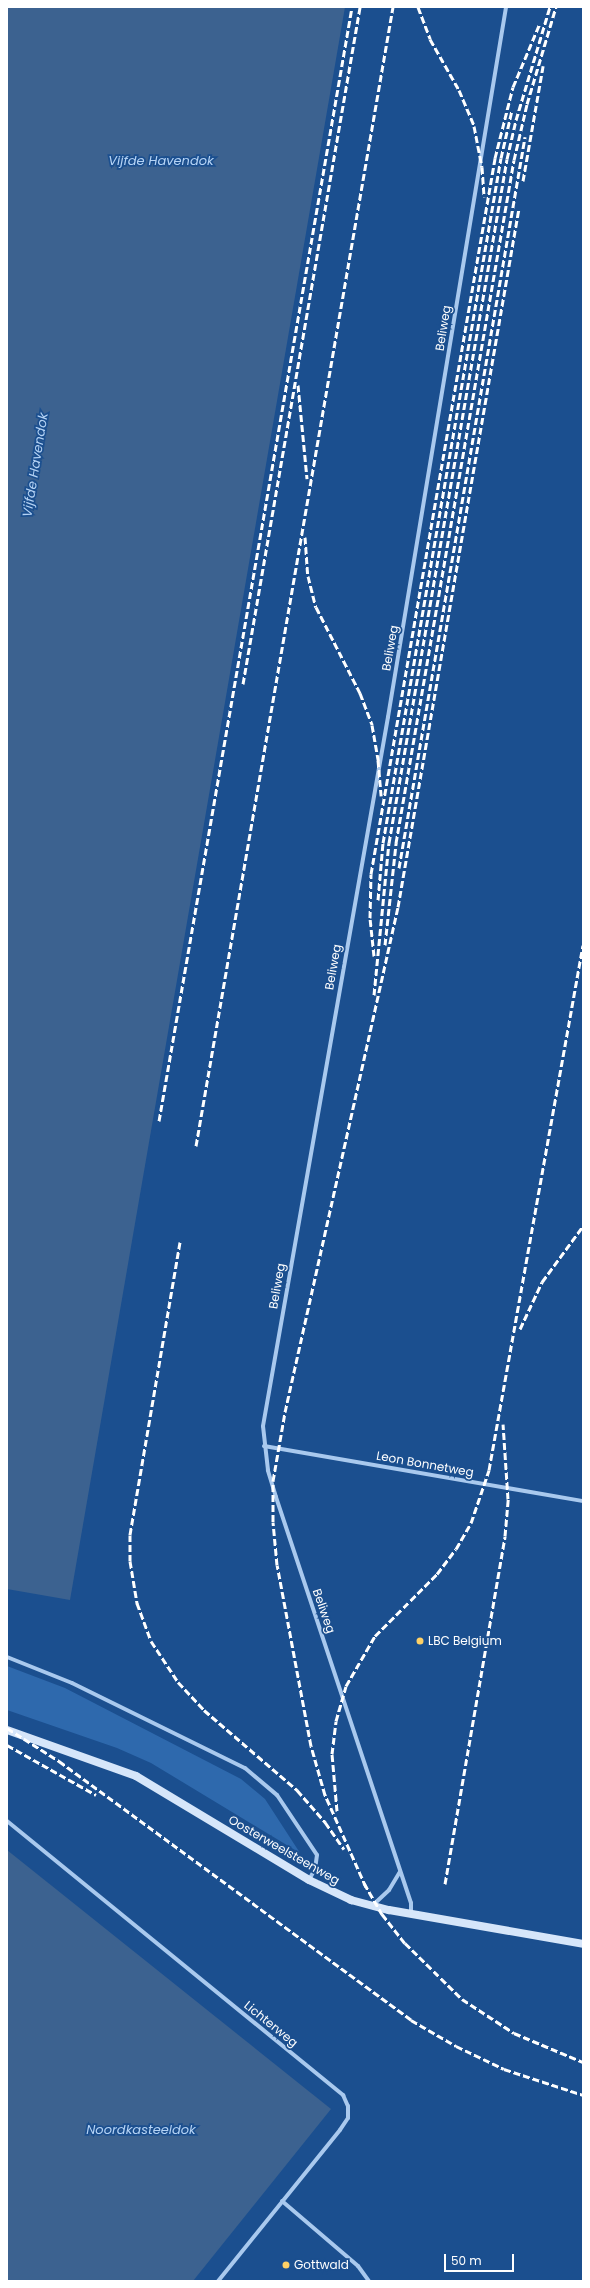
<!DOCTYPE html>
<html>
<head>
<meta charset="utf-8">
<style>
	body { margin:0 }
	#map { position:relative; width:590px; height:2288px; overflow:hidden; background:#1b4f8f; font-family:Poppins,sans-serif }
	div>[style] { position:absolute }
	.green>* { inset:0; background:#2e69ad }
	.water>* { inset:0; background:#3c6290 }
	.street>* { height:4px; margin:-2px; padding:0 2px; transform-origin:2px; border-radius:2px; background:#a9c9ee }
	.secondary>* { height:8px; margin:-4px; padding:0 4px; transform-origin:4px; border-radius:4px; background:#d6e6fa }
	.rail>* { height:3px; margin-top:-1.5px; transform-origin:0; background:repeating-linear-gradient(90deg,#fff 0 7px,transparent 0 10px) }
	.dots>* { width:11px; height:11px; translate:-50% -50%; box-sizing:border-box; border:2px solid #1b4f8f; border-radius:50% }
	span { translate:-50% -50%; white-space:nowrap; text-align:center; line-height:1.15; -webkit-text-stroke:3.5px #1b4f8f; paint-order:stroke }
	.street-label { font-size:12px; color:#fff }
	.poi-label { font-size:12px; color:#fff }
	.left { translate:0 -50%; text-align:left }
	.water-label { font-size:13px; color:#b5d3f5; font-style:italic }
	.frame { position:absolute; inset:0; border:8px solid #fff; pointer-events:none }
	.scale { position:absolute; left:444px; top:2254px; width:70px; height:18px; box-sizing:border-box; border:2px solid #fff; border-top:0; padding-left:5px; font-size:12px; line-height:14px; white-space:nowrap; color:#fff; -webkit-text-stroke:3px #1b4f8f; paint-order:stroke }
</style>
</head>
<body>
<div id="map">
	<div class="green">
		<i style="clip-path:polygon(7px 1666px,65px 1688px,241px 1779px,265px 1799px,300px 1853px,151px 1763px,117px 1748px,7px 1710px)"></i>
	</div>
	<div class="water">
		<i style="clip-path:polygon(7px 7px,345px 7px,70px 1600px,7px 1589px)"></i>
		<i style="clip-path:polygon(7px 1850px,331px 2109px,193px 2281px,7px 2281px)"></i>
	</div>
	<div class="street">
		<i style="left:264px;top:1446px;width:324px;rotate:9.8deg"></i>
		<i style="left:7px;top:1657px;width:70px;rotate:21.8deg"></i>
		<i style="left:72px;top:1683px;width:193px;rotate:26.2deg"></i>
		<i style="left:245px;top:1768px;width:42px;rotate:40.2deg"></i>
		<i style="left:277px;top:1795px;width:72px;rotate:56.3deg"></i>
		<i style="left:317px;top:1855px;width:14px;rotate:98deg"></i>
		<i style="left:315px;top:1869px;width:13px;rotate:119deg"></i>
		<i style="left:7px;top:1821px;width:434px;rotate:39.2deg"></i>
		<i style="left:343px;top:2095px;width:12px;rotate:66deg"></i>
		<i style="left:348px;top:2106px;width:12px;rotate:90deg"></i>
		<i style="left:348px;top:2118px;width:14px;rotate:124deg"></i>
		<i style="left:340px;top:2130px;width:194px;rotate:128.9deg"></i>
		<i style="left:373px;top:1905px;width:22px;rotate:-43deg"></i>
		<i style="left:389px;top:1890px;width:21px;rotate:-59deg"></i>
		<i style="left:411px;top:1914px;width:11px;rotate:-90deg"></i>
		<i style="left:411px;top:1903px;width:428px;rotate:-108.4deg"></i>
		<i style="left:276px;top:1497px;width:28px;rotate:-107deg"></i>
		<i style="left:268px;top:1470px;width:44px;rotate:-96.5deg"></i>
		<i style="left:263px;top:1426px;width:720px;rotate:-80deg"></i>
		<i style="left:388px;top:717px;width:720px;rotate:-80.56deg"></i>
		<i style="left:282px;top:2201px;width:100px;rotate:40.5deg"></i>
		<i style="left:358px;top:2266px;width:19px;rotate:54deg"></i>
	</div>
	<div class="secondary">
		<i style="left:7px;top:1730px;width:137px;rotate:19.6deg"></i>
		<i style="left:136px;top:1776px;width:202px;rotate:31deg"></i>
		<i style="left:309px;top:1880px;width:47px;rotate:25.5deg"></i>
		<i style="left:351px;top:1900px;width:39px;rotate:15deg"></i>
		<i style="left:389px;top:1910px;width:197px;rotate:9.9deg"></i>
	</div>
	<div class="rail">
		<i style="left:418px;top:7px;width:34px;rotate:69deg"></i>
		<i style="left:430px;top:39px;width:59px;rotate:60.4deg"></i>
		<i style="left:459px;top:90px;width:39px;rotate:67deg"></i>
		<i style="left:474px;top:126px;width:42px;rotate:79deg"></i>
		<i style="left:482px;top:167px;width:30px;rotate:86deg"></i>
		<i style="left:523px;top:181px;width:117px;rotate:-80.1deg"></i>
		<i style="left:298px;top:385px;width:94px;rotate:84.5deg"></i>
		<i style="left:305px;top:537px;width:39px;rotate:86deg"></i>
		<i style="left:308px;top:576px;width:32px;rotate:76deg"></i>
		<i style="left:316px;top:607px;width:97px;rotate:62.9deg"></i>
		<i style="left:360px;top:693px;width:34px;rotate:69deg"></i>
		<i style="left:372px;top:725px;width:36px;rotate:80deg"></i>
		<i style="left:378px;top:760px;width:36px;rotate:85deg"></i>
		<i style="left:243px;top:684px;width:687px;rotate:-80.19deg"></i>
		<i style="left:399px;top:868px;width:742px;rotate:-80.22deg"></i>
		<i style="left:378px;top:900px;width:57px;rotate:-85deg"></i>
		<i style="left:383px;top:843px;width:695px;rotate:-80.23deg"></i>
		<i style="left:501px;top:158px;width:49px;rotate:-77.1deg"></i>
		<i style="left:385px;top:945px;width:103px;rotate:-83.8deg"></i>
		<i style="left:396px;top:843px;width:693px;rotate:-80.2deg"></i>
		<i style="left:514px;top:160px;width:57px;rotate:-76.9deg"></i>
		<i style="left:527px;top:104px;width:101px;rotate:-73.4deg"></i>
		<i style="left:374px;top:956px;width:38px;rotate:-96deg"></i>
		<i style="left:370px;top:918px;width:44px;rotate:-88.7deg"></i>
		<i style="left:371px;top:874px;width:727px;rotate:-80.17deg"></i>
		<i style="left:495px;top:158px;width:73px;rotate:-75.8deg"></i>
		<i style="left:513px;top:87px;width:69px;rotate:-67.1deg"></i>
		<i style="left:374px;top:995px;width:153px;rotate:-84.4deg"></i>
		<i style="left:389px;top:843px;width:694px;rotate:-80.21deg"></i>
		<i style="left:507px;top:159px;width:40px;rotate:-77deg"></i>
		<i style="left:516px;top:120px;width:118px;rotate:-73.3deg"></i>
		<i style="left:159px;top:1121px;width:1131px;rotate:-80.17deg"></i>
		<i style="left:196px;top:1146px;width:1156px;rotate:-80.19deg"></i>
		<i style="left:180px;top:1242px;width:297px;rotate:99.7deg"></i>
		<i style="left:130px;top:1535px;width:26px;rotate:90deg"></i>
		<i style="left:130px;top:1561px;width:43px;rotate:80.5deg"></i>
		<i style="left:137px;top:1603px;width:40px;rotate:69.8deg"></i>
		<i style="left:151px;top:1641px;width:49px;rotate:56.6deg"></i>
		<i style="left:178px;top:1682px;width:38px;rotate:47deg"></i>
		<i style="left:204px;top:1710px;width:123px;rotate:40.7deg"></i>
		<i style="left:297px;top:1790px;width:43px;rotate:48.8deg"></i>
		<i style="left:325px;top:1822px;width:33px;rotate:55deg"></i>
		<i style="left:520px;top:1329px;width:52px;rotate:-64.9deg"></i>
		<i style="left:542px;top:1282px;width:69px;rotate:-53.8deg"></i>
		<i style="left:7px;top:1728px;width:62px;rotate:32.4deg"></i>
		<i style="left:59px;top:1761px;width:437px;rotate:36.3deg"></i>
		<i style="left:411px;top:2020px;width:52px;rotate:30deg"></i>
		<i style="left:456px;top:2046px;width:53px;rotate:25.6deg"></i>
		<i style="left:504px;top:2069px;width:83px;rotate:18.2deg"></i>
		<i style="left:7px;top:1745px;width:102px;rotate:29.3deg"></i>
		<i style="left:337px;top:1811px;width:57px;rotate:-95deg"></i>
		<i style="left:332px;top:1754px;width:33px;rotate:-83deg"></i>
		<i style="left:336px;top:1721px;width:36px;rotate:-74deg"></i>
		<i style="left:346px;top:1686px;width:58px;rotate:-59.9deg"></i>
		<i style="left:375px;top:1636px;width:88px;rotate:-45deg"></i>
		<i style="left:437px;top:1574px;width:31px;rotate:-53deg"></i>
		<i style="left:456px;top:1549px;width:30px;rotate:-60deg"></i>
		<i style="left:471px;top:1523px;width:56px;rotate:-71.2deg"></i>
		<i style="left:489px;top:1470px;width:533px;rotate:-79.85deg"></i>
		<i style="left:364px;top:1883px;width:36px;rotate:60deg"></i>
		<i style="left:382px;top:1914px;width:37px;rotate:52deg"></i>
		<i style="left:405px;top:1943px;width:80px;rotate:44.5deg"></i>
		<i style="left:462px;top:1999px;width:62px;rotate:33.2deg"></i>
		<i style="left:514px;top:2033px;width:75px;rotate:22.8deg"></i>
		<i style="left:445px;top:1884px;width:353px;rotate:-80.2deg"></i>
		<i style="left:505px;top:1536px;width:37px;rotate:-85deg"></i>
		<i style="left:508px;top:1499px;width:75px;rotate:-93.8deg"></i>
		<i style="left:366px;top:1887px;width:101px;rotate:-114deg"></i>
		<i style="left:325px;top:1795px;width:51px;rotate:-105.9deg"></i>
		<i style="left:311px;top:1746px;width:184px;rotate:-100.6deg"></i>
		<i style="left:277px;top:1565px;width:43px;rotate:-95.3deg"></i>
		<i style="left:273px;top:1522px;width:41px;rotate:-90deg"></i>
		<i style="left:273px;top:1481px;width:70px;rotate:-80.1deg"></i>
		<i style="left:285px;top:1412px;width:517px;rotate:-77.39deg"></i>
		<i style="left:398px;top:907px;width:709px;rotate:-80.18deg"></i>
	</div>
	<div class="dots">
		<i style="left:420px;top:1641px;background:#ffd166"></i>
		<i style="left:286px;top:2265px;background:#ffd166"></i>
	</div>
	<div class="street-label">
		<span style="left:443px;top:328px;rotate:-81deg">Beliweg</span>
		<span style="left:390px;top:648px;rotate:-80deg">Beliweg</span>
		<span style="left:333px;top:967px;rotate:-80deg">Beliweg</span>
		<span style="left:277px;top:1286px;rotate:-80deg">Beliweg</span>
		<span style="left:425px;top:1464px;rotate:10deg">Leon Bonnetweg</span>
		<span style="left:324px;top:1611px;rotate:71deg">Beliweg</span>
		<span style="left:284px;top:1850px;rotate:30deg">Oosterweelsteenweg</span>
		<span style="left:271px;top:2024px;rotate:39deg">Lichterweg</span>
	</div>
	<div class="poi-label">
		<span class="left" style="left:428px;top:1641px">LBC Belgium</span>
		<span class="left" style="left:294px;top:2265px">Gottwald</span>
	</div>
	<div class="water-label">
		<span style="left:161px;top:161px">Vijfde Havendok</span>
		<span style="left:36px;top:465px;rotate:-81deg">Vijfde Havendok</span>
		<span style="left:141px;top:2130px">Noordkasteeldok</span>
	</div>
	<div class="frame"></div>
	<div class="scale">50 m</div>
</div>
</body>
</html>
